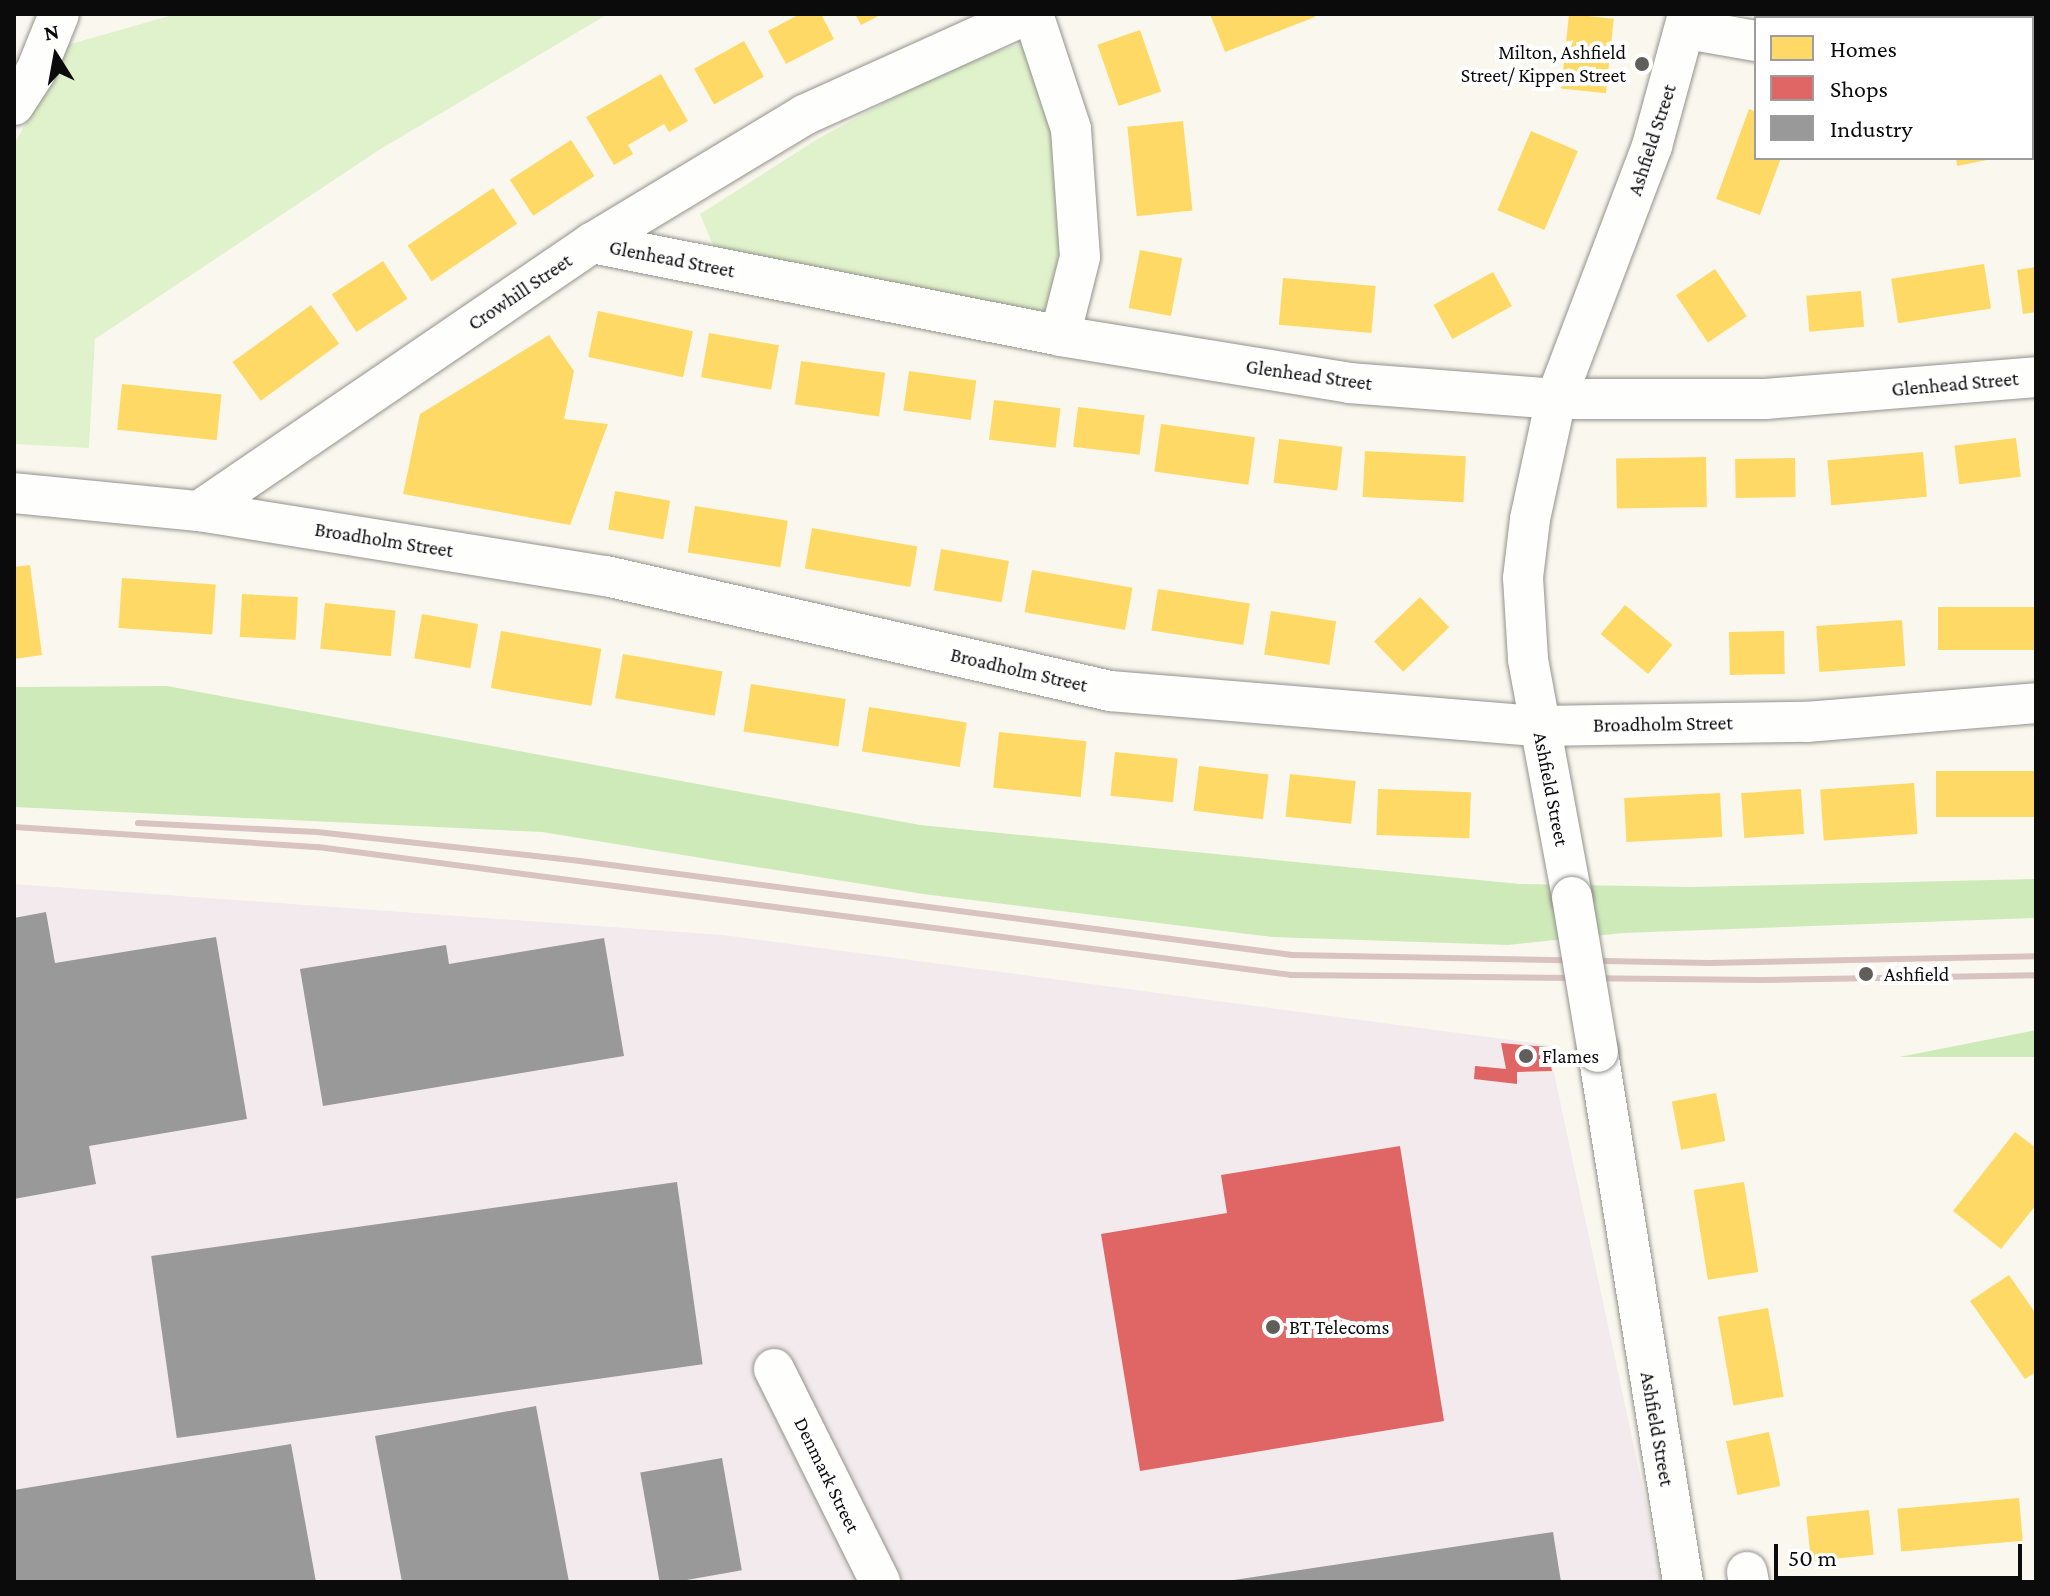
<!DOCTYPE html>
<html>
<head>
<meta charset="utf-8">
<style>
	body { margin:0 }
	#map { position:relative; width:2050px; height:1596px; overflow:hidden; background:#faf8ee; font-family:"Crimson Pro",serif }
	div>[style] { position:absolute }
	.industrial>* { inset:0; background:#f2eaec }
	.green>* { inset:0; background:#e0f2cb }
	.forest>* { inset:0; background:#cfeab9 }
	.homes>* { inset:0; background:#ffd966; transform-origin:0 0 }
	.shops>* { inset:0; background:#e06666 }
	.industry>* { inset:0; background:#999; transform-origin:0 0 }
	.roads { filter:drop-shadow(0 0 2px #93928d) drop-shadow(0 0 2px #93928d) }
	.minor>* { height:40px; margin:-20px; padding:0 20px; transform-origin:20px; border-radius:20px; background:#fefefc }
	.rail>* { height:6px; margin:-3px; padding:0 3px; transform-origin:3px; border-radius:3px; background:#d8c3c1 }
	.bridges { filter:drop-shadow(0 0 2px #93928d) drop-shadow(0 0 2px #93928d) }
	.minor-bridge>* { height:40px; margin:-20px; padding:0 20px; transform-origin:20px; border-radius:20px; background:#fefefc }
	.dots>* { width:22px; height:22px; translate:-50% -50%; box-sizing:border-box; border:4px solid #fff; border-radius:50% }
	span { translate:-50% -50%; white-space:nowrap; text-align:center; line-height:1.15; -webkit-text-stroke:8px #fff; paint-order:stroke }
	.poi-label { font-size:20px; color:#0b0b0b }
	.right { translate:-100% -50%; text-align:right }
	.left { translate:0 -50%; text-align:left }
	.street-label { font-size:20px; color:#0b0b0b }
	.frame { position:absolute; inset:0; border:16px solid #0b0b0b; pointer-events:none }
	.legend { position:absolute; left:1754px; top:16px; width:280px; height:144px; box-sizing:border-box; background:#fff; border:2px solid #9d9d9d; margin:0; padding:10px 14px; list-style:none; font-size:24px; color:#0b0b0b }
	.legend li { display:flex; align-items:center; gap:16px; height:40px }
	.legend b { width:40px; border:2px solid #9d9d9d }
	.north { position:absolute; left:16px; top:16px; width:80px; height:80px; -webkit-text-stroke:6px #fff; paint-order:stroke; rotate:349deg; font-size:22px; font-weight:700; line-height:32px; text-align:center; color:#0b0b0b }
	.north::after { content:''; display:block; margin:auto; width:28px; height:36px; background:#0b0b0b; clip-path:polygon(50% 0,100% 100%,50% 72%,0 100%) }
	.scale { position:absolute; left:1774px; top:1544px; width:248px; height:36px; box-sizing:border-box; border:4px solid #0b0b0b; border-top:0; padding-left:10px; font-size:24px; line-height:28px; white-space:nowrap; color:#0b0b0b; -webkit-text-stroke:6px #fff; paint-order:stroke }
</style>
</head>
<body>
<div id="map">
	<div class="industrial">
		<i style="clip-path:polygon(14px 884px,723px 935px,1548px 1045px,1663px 1582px,14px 1582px)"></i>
	</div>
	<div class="green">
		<i style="clip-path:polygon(176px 14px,608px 14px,379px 150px,95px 339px,89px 448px,14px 444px,14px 145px,67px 45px)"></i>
		<i style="clip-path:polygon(1030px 41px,1062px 124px,1069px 235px,1057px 314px,715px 250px,700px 214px,819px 138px,958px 64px)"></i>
	</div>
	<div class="forest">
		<i style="clip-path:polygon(167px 686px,920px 825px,1520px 884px,1690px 887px,2036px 879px,2036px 918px,1623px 933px,1508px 945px,1272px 937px,923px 894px,542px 832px,14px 807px,14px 687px)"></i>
		<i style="clip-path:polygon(2036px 1030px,2036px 1057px,1899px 1057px)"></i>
	</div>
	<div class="homes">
		<i style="clip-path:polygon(800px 14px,821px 14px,834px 39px,786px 64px,768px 31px)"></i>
		<i style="clip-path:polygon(855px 14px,882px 14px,861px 25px)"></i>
		<i style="clip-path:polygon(1210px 14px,1314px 14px,1315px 17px,1225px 52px)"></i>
		<i style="left:1569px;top:14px;width:45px;height:75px;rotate:6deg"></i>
		<i style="left:1140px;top:30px;width:65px;height:45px;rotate:71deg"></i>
		<i style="left:744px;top:41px;width:41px;height:57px;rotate:61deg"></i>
		<i style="clip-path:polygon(661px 74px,688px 121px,669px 132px,664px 124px,628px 145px,633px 154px,614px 165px,586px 117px)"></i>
		<i style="clip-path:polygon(2032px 105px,2036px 105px,2032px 152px)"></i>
		<i style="clip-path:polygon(1749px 109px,1756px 112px,1756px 158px,1781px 158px,1760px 215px,1716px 199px)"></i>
		<i style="left:1183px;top:121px;width:90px;height:56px;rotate:84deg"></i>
		<i style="left:1531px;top:131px;width:51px;height:86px;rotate:23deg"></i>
		<i style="left:571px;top:140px;width:43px;height:73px;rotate:57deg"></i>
		<i style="clip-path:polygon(1956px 158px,1992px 158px,1992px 159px,1957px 166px)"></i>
		<i style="left:493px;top:188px;width:43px;height:103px;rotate:56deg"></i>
		<i style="left:1140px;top:250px;width:43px;height:59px;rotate:11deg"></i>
		<i style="left:383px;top:261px;width:45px;height:61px;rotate:57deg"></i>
		<i style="left:1984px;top:264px;width:45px;height:94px;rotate:81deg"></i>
		<i style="clip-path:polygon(2036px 267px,2036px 312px,2023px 314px,2017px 270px)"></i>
		<i style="left:1715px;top:269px;width:57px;height:47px;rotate:56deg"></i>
		<i style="left:1493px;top:272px;width:39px;height:68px;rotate:61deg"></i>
		<i style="left:1283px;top:278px;width:93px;height:47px;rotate:5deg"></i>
		<i style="left:1861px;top:291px;width:36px;height:55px;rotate:85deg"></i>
		<i style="left:311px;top:305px;width:48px;height:97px;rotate:54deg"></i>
		<i style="left:598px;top:311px;width:97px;height:47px;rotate:12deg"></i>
		<i style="left:709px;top:333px;width:71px;height:45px;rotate:10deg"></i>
		<i style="clip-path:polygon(549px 335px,574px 371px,564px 419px,608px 424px,570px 525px,403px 494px,420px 414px)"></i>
		<i style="left:801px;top:361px;width:85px;height:44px;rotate:8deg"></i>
		<i style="left:909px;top:371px;width:68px;height:40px;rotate:8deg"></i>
		<i style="left:122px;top:384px;width:100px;height:46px;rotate:6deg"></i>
		<i style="left:994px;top:400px;width:67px;height:40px;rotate:7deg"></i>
		<i style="left:1078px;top:407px;width:67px;height:40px;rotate:7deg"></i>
		<i style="left:1161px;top:424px;width:95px;height:48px;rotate:8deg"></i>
		<i style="left:2016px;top:438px;width:39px;height:62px;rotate:83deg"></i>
		<i style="left:1279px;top:439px;width:64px;height:44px;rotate:7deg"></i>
		<i style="left:1365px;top:451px;width:101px;height:46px;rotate:3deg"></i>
		<i style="left:1923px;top:452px;width:45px;height:96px;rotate:85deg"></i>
		<i style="left:1706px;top:457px;width:50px;height:90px;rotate:89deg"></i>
		<i style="left:1795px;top:458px;width:39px;height:60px;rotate:89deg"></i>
		<i style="left:615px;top:491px;width:56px;height:39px;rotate:10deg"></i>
		<i style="left:695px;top:506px;width:94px;height:47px;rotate:9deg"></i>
		<i style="left:812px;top:528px;width:107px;height:41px;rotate:10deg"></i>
		<i style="left:941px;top:549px;width:69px;height:42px;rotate:10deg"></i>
		<i style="clip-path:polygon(30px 565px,42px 655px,14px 659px,14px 567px)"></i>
		<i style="left:1032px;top:570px;width:102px;height:43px;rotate:10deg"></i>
		<i style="left:122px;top:578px;width:94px;height:50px;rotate:4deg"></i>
		<i style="left:1158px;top:589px;width:93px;height:42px;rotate:9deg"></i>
		<i style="left:242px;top:594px;width:56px;height:43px;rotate:3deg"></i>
		<i style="left:1420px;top:597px;width:42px;height:64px;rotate:46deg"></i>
		<i style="left:325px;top:603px;width:71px;height:46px;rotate:6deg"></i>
		<i style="left:1625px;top:605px;width:62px;height:38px;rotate:40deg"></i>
		<i style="left:2036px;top:607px;width:43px;height:98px;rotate:90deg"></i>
		<i style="left:1271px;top:611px;width:66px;height:44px;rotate:9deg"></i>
		<i style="left:422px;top:614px;width:57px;height:45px;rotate:10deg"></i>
		<i style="left:1902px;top:620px;width:46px;height:86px;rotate:86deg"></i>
		<i style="left:501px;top:631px;width:102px;height:58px;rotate:10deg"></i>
		<i style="left:1784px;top:631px;width:43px;height:55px;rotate:89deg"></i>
		<i style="left:623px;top:654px;width:101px;height:45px;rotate:10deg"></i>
		<i style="left:751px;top:684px;width:96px;height:48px;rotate:9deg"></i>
		<i style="left:869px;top:707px;width:99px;height:45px;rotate:9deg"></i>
		<i style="left:999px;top:732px;width:88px;height:56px;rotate:6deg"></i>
		<i style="left:1115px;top:752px;width:63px;height:44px;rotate:6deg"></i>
		<i style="left:1199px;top:766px;width:70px;height:45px;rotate:7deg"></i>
		<i style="left:2036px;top:771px;width:46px;height:100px;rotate:90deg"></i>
		<i style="left:1290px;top:774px;width:66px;height:43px;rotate:6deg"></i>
		<i style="left:1914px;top:783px;width:51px;height:94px;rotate:86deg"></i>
		<i style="left:1378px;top:789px;width:93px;height:46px;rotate:2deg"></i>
		<i style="left:1801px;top:789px;width:45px;height:60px;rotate:86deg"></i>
		<i style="left:1720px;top:793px;width:44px;height:96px;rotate:87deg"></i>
		<i style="left:1716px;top:1093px;width:49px;height:45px;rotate:79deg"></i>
		<i style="clip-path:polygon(2015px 1132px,2036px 1148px,2036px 1205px,2001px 1249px,1953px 1211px)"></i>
		<i style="left:1744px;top:1182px;width:91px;height:51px;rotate:81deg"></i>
		<i style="clip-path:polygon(2009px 1275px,2036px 1314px,2036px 1372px,2025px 1379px,1970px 1301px)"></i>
		<i style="left:1768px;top:1308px;width:90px;height:51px;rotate:80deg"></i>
		<i style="left:1769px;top:1432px;width:55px;height:44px;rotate:78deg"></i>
		<i style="left:2019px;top:1498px;width:43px;height:122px;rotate:85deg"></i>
		<i style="left:1869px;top:1510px;width:45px;height:63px;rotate:84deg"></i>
	</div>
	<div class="shops">
		<i style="clip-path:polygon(1501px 1043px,1547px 1047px,1552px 1071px,1517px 1072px,1517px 1084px,1474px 1079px,1475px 1066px,1506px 1069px)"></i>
		<i style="clip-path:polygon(1400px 1146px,1444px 1421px,1140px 1471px,1101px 1234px,1227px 1213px,1221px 1175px)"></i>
	</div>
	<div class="industry">
		<i style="clip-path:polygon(46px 912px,55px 963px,216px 937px,247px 1119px,89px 1146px,96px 1184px,14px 1199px,14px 918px)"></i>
		<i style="clip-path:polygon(604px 938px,624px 1056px,323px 1106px,300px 969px,446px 945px,449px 964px)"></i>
		<i style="left:677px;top:1182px;width:184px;height:531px;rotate:82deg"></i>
		<i style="clip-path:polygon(536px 1406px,569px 1582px,402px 1582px,375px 1436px)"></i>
		<i style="clip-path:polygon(291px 1444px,316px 1582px,14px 1582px,14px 1490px)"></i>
		<i style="left:722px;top:1458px;width:114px;height:83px;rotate:80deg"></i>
		<i style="clip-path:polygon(1553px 1532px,1561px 1582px,1234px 1582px,1234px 1580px)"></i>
	</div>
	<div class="roads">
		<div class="minor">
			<i style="left:1033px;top:14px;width:121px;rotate:71.7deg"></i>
			<i style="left:1071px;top:129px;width:128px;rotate:86deg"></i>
			<i style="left:1080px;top:257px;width:81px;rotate:104.2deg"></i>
			<i style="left:1687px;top:29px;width:70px;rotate:9.9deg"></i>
			<i style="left:2032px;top:40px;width:4px"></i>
			<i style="left:14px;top:105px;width:40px;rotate:-57.1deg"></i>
			<i style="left:36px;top:71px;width:61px;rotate:-68deg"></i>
			<i style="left:592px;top:243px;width:477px;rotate:11.2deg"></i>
			<i style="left:1060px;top:336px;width:293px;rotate:9.2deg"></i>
			<i style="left:1349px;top:383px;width:208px;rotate:4.4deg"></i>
			<i style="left:1556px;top:399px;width:209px"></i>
			<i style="left:1765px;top:399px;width:272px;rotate:-4.6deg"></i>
			<i style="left:14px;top:493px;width:186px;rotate:5.6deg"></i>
			<i style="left:199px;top:511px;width:412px;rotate:9.1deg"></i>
			<i style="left:606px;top:576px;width:517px;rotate:12.85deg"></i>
			<i style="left:1110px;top:691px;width:430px;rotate:4.7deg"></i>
			<i style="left:1539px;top:726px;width:267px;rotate:-0.9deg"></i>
			<i style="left:1806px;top:722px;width:231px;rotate:-4.7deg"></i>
			<i style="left:199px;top:511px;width:476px;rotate:-34.3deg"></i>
			<i style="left:592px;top:243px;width:248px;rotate:-31.1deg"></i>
			<i style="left:804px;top:115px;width:246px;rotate:-24.3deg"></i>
			<i style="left:1572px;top:897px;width:242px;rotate:-100.5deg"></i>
			<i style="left:1528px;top:659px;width:81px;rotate:-93.5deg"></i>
			<i style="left:1523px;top:578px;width:59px;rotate:-83.2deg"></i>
			<i style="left:1530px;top:519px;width:123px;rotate:-77.8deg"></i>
			<i style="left:1556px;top:399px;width:271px;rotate:-69.2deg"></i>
			<i style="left:1652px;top:146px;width:137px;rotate:-74.7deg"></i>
			<i style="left:1598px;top:1052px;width:537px;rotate:80.89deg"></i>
			<i style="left:774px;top:1369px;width:238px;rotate:63.5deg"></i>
			<i style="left:1747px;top:1572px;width:10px;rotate:79deg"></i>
		</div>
	</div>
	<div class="rail">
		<i style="left:138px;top:823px;width:179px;rotate:2.9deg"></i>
		<i style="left:317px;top:832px;width:265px;rotate:6.3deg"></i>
		<i style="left:580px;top:861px;width:718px;rotate:7.52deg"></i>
		<i style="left:1292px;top:955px;width:418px;rotate:1.1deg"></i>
		<i style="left:1710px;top:963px;width:326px;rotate:-1.2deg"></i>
		<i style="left:14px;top:827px;width:305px;rotate:3.8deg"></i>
		<i style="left:318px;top:847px;width:981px;rotate:7.49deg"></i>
		<i style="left:1291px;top:975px;width:470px;rotate:0.6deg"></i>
		<i style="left:1761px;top:980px;width:275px;rotate:-1deg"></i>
	</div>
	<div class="bridges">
		<div class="minor-bridge">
			<i style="left:1572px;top:897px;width:157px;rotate:80.5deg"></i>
		</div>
	</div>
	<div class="dots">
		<i style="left:1642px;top:64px;background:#5f5e5a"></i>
		<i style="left:1866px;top:974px;background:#5f5e5a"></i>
		<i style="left:1526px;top:1056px;background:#5f5e5a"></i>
		<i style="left:1273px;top:1327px;background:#5f5e5a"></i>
	</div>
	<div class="poi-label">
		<span class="right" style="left:1626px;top:64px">Milton, Ashfield<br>Street/ Kippen Street</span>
		<span class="left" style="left:1884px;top:974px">Ashfield</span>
		<span class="left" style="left:1542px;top:1056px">Flames</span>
		<span class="left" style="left:1289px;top:1327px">BT Telecoms</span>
	</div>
	<div class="street-label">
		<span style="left:1652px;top:140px;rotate:-72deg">Ashfield Street</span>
		<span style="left:672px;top:259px;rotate:11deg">Glenhead Street</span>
		<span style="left:520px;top:292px;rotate:-34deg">Crowhill Street</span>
		<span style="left:1309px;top:375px;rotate:8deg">Glenhead Street</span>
		<span style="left:1955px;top:384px;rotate:-5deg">Glenhead Street</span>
		<span style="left:384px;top:540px;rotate:9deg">Broadholm Street</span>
		<span style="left:1019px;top:670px;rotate:13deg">Broadholm Street</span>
		<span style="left:1663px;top:724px;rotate:-1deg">Broadholm Street</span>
		<span style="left:1551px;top:789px;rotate:79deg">Ashfield Street</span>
		<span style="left:1657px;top:1429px;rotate:80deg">Ashfield Street</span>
		<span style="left:827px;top:1475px;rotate:64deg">Denmark Street</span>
	</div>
	<div class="frame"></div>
	<ul class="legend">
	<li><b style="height:22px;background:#ffd966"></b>Homes</li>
	<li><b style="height:22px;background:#e06666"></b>Shops</li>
	<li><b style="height:22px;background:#999"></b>Industry</li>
	</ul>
	<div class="north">N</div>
	<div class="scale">50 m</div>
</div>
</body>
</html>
